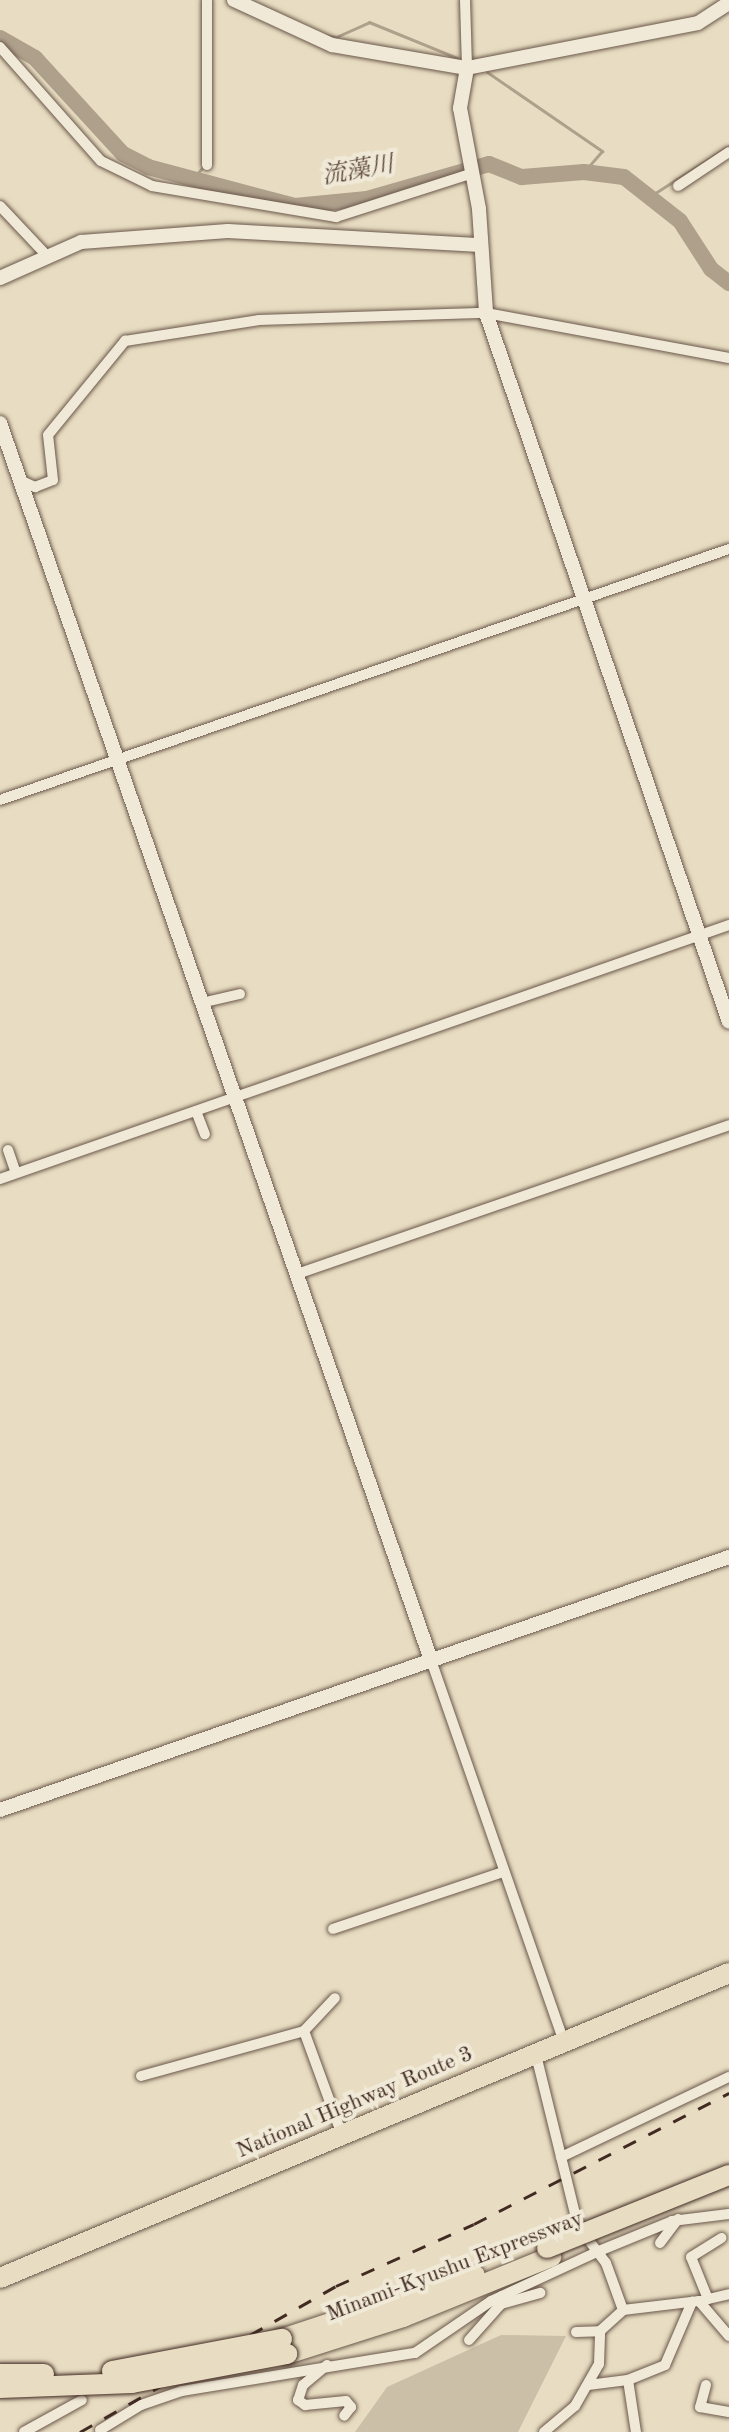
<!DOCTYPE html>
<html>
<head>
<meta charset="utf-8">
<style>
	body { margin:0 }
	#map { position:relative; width:729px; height:2432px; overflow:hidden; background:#e8ddc2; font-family:"Old Standard TT","Noto Serif JP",serif }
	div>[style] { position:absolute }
	.green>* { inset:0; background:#cbbfa7 }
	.stream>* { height:3px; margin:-1.5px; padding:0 1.5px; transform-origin:1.5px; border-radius:1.5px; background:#afa08c }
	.river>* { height:16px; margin:-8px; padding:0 8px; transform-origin:8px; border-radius:8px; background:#afa08c }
	.roads { filter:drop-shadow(0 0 2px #6a574a) drop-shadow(0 0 2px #6a574a) }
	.street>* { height:10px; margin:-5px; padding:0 5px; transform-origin:5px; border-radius:5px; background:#f0e9d7 }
	.secondary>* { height:14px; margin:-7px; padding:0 7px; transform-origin:7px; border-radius:7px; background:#f0e9d7 }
	.highway>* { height:20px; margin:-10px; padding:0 10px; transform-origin:10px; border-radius:10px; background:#e8ddc2 }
	.rail>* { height:3px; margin-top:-1.5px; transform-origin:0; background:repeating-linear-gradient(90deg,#402a22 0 14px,transparent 0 28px) }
	.bridges { filter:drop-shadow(0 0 2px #402a22) drop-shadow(0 0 2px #402a22) }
	.highway-bridge>* { height:20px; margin:-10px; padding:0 10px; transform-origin:10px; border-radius:10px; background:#e8ddc2 }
	span { translate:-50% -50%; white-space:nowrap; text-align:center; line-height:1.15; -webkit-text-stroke:8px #f0e9d7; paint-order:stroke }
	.street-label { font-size:22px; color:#402a22 }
	.water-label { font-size:24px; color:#614d42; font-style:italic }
</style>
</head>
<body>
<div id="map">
	<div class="green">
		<i style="clip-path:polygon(501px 2335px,566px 2336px,518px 2432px,355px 2432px,387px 2387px)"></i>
	</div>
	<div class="stream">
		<i style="left:324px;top:35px;width:12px;rotate:9deg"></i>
		<i style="left:336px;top:37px;width:36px;rotate:-24deg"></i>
		<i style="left:369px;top:22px;width:95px;rotate:22.2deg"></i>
		<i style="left:487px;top:72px;width:140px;rotate:34.5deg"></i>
		<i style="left:602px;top:151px;width:28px;rotate:131deg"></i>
		<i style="left:194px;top:177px;width:12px;rotate:-48deg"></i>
		<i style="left:652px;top:195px;width:91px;rotate:-32.5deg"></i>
	</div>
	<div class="river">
		<i style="left:0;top:38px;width:40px;rotate:29.7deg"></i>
		<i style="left:35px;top:58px;width:130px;rotate:47.5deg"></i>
		<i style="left:123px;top:154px;width:28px;rotate:27deg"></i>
		<i style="left:148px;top:167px;width:152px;rotate:14.9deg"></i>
		<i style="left:295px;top:206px;width:72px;rotate:-5.6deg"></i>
		<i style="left:367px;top:199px;width:127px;rotate:-16deg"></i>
		<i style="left:489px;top:164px;width:35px;rotate:22deg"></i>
		<i style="left:522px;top:177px;width:62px;rotate:-4.6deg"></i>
		<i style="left:584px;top:172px;width:40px;rotate:7.1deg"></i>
		<i style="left:624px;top:177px;width:71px;rotate:38.2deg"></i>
		<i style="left:680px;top:221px;width:57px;rotate:57.1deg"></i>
		<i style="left:711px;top:269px;width:23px;rotate:38deg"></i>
	</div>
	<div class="roads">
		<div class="street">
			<i style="left:207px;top:0;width:165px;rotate:90deg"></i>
			<i style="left:465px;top:0;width:68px;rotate:88.3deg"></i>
			<i style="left:0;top:47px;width:152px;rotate:48.5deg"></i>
			<i style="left:101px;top:161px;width:57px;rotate:26.1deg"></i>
			<i style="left:152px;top:186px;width:187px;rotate:9.6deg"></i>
			<i style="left:336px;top:217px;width:144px;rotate:-17.8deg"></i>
			<i style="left:678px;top:186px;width:61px;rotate:-33.7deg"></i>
			<i style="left:0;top:206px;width:70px;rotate:46.7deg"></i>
			<i style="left:20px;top:480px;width:17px;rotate:25deg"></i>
			<i style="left:35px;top:487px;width:19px;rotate:-21deg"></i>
			<i style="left:53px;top:480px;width:45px;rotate:-96.3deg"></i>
			<i style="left:48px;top:435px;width:122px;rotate:-50.7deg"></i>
			<i style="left:125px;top:341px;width:136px;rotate:-8.9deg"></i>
			<i style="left:259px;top:320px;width:227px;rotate:-1.8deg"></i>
			<i style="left:486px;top:313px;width:247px;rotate:10.5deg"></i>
			<i style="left:0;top:800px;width:771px;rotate:-19deg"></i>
			<i style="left:201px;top:1003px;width:40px;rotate:-13deg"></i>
			<i style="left:196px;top:1111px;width:25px;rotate:69deg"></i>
			<i style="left:8px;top:1150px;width:24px;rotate:71deg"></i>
			<i style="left:0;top:1179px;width:772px;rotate:-19.21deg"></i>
			<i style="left:297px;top:1274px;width:457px;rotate:-19deg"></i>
			<i style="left:431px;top:1660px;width:402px;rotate:70.8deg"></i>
			<i style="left:333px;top:1929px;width:176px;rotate:-18.5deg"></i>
			<i style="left:304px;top:2031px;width:111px;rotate:69.9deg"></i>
			<i style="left:536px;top:2055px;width:176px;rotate:76.2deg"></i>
			<i style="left:578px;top:2226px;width:46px;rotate:52.9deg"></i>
			<i style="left:606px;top:2263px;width:50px;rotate:70.1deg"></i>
			<i style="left:141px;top:2076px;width:169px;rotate:-15.4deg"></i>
			<i style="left:304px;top:2031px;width:45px;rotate:-46.8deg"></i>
			<i style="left:561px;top:2157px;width:186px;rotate:-25.5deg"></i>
			<i style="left:660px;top:2243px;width:30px;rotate:-53deg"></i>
			<i style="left:502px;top:2296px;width:8px;rotate:97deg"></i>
			<i style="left:501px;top:2304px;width:41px;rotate:-15.8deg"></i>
			<i style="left:708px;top:2299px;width:45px;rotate:-112deg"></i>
			<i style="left:691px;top:2257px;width:36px;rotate:-32deg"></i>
			<i style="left:704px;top:2300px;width:26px;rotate:-13deg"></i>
			<i style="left:576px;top:2332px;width:24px;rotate:-2deg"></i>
			<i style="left:469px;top:2340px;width:48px;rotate:-48.4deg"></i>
			<i style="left:327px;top:2365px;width:31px;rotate:140deg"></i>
			<i style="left:303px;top:2385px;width:16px;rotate:108deg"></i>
			<i style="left:298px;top:2400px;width:9px;rotate:36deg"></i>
			<i style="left:305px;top:2405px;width:41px;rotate:-5.6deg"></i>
			<i style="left:346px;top:2401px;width:8px;rotate:50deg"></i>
			<i style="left:351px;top:2407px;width:11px;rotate:128deg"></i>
			<i style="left:628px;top:2380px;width:53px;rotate:81.3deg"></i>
			<i style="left:588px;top:2385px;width:40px;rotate:-7.1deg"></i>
			<i style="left:628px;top:2380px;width:40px;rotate:-22deg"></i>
			<i style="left:665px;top:2365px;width:69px;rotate:-66.8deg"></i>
			<i style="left:706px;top:2385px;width:23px;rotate:105deg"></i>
			<i style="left:700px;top:2407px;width:29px;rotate:10deg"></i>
			<i style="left:100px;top:2430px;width:48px;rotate:-31.4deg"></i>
			<i style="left:141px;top:2405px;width:43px;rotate:-18.9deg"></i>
			<i style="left:182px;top:2391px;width:236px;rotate:-9.3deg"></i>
			<i style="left:415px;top:2353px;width:92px;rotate:-34.4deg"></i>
			<i style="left:491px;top:2301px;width:119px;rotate:-24.8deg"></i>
			<i style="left:599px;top:2251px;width:79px;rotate:-22.3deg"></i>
			<i style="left:672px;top:2221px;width:57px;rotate:-7deg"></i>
			<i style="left:24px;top:2432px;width:66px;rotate:-28.9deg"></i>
			<i style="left:544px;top:2432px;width:40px;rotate:-40deg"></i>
			<i style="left:575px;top:2406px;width:48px;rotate:-60.3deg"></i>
			<i style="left:599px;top:2364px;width:33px;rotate:-88deg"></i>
			<i style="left:600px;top:2331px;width:31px;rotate:-42deg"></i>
			<i style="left:623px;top:2310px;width:77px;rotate:-6.8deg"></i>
			<i style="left:699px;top:2301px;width:46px;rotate:49.4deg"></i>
		</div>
		<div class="secondary">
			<i style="left:234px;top:0;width:108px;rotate:24.7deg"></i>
			<i style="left:332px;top:45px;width:137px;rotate:9.7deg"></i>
			<i style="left:467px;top:68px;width:235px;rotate:-11deg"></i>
			<i style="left:698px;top:23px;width:37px;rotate:-33deg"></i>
			<i style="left:467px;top:68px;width:41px;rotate:99.9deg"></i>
			<i style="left:460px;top:108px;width:103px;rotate:79.3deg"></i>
			<i style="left:479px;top:209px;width:104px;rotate:86.1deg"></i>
			<i style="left:486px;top:313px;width:749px;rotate:71.08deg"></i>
			<i style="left:0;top:278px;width:89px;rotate:-24deg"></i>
			<i style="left:81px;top:242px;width:147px;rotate:-4.3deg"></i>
			<i style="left:228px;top:231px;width:253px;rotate:3.2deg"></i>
			<i style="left:0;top:423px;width:1310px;rotate:70.79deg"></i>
			<i style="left:0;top:1810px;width:772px;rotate:-19.14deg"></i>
		</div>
		<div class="highway">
			<i style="left:0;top:2278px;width:790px;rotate:-22.7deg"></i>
			<i style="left:282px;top:2339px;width:203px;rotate:-18.3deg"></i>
			<i style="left:287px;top:2354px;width:122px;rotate:-17.7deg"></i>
			<i style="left:403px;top:2317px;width:160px;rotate:-22.1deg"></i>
		</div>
	</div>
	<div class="rail">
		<i style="left:80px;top:2432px;width:295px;rotate:-29.7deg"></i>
		<i style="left:336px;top:2286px;width:151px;rotate:-24.2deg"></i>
		<i style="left:474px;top:2224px;width:287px;rotate:-27.2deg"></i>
	</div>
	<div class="bridges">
		<div class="highway-bridge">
			<i style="left:547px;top:2248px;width:196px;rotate:-21.9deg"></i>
			<i style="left:112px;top:2371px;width:173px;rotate:-10.7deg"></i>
			<i style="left:0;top:2374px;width:44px"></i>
			<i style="left:0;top:2388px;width:132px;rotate:-2.2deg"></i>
			<i style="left:132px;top:2383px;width:158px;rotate:-10.6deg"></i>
		</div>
	</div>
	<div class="street-label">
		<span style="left:355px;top:2103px;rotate:-23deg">National Highway Route 3</span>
		<span style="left:455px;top:2267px;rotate:-21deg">Minami-Kyushu Expressway</span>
	</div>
	<div class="water-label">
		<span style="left:358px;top:172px;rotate:-10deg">流藻川</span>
	</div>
</div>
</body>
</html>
